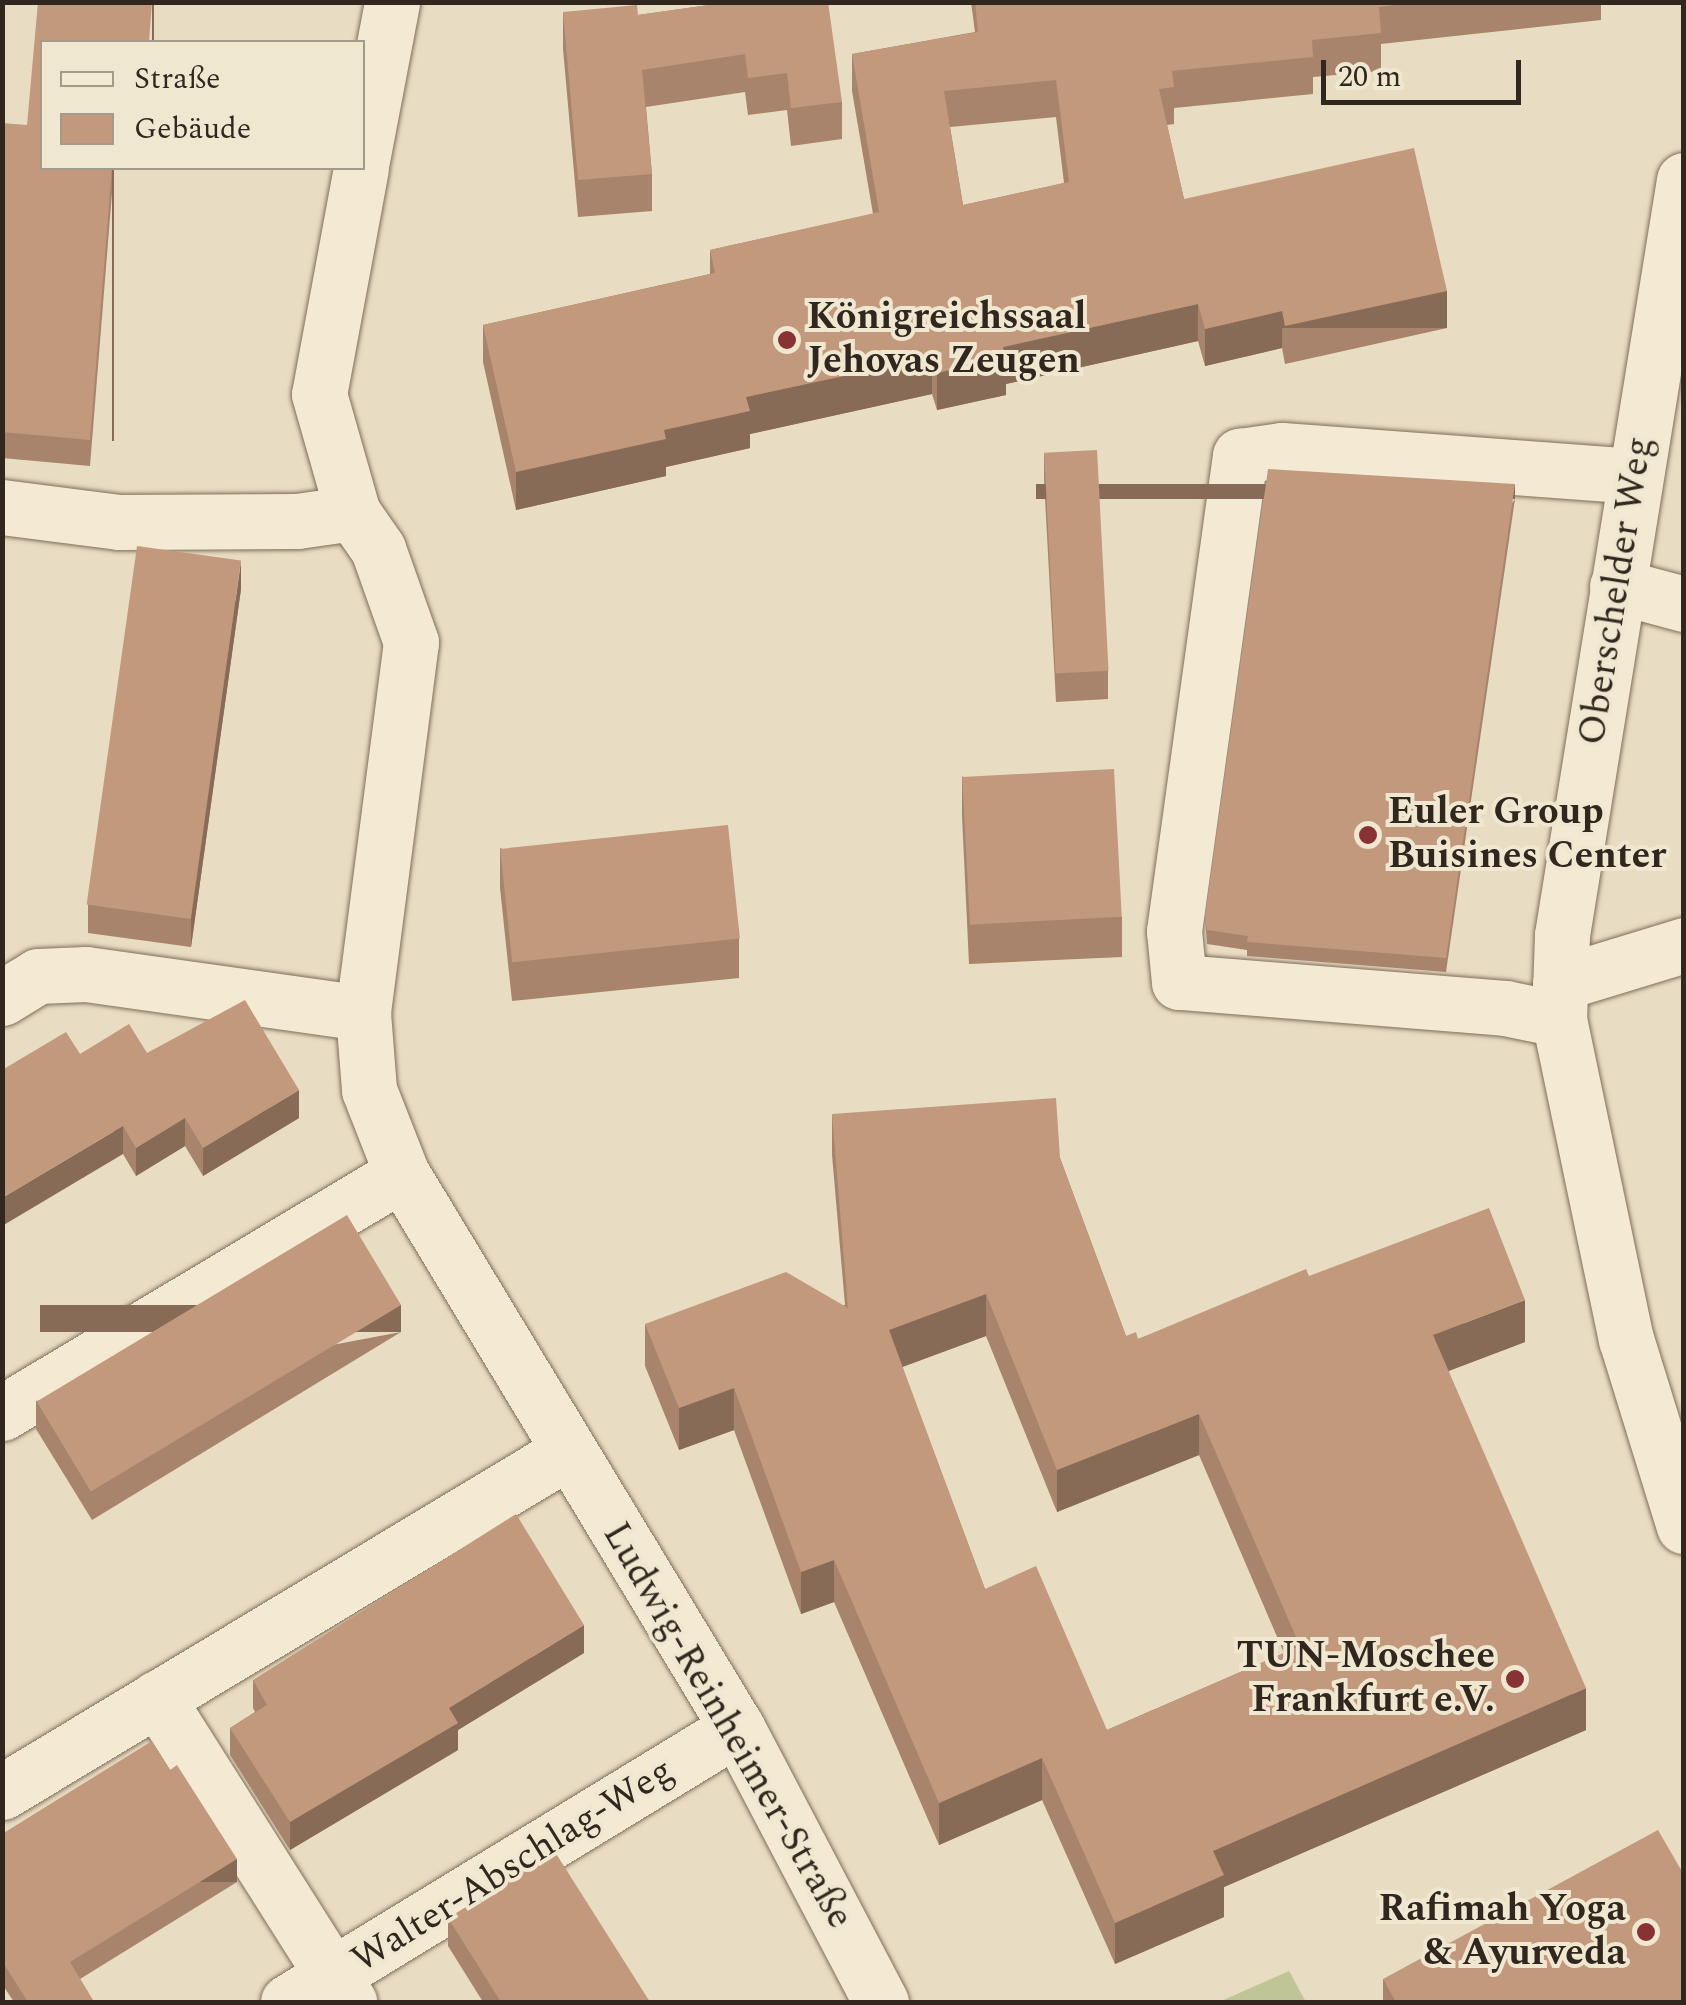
<!DOCTYPE html>
<html>
<head>
<meta charset="utf-8">
<style>
	body { margin:0 }
	#map { position:relative; width:1686px; height:2005px; overflow:hidden; background:#e8dcc2; font-family:Spectral,serif }
	div>[style] { position:absolute }
	.green>* { inset:0; background:#bfc597 }
	.roads { filter:drop-shadow(0 0 2px #806e5b) drop-shadow(0 0 2px #806e5b) }
	.minor>* { height:55px; margin:-27.5px; padding:0 27.5px; transform-origin:27.5px; border-radius:27.5px; background:#f4ead4 }
	.wall>* { inset:0; background:#a7846b }
	.shaded-wall>* { inset:0; background:#886b57; transform-origin:0 0 }
	.building>* { inset:0; background:#c2997c; transform-origin:0 0 }
	.dots>* { width:28px; height:28px; translate:-50% -50%; box-sizing:border-box; border:5px solid #f0e7d0; border-radius:50% }
	span { translate:-50% -50%; white-space:nowrap; text-align:center; line-height:1.15; -webkit-text-stroke:8px #f0e7d0; paint-order:stroke }
	.poi-label { font-size:38px; color:#31271e; font-weight:700 }
	.left { translate:0 -50%; text-align:left }
	.right { translate:-100% -50%; text-align:right }
	.street-label { font-size:38px; color:#31271e }
	.frame { position:absolute; inset:0; border:5px solid #31271e; pointer-events:none }
	.legend { position:absolute; left:40px; top:40px; width:325px; height:130px; box-sizing:border-box; background:#f0e7d0; border:2px solid #a49a89; margin:0; padding:12px 18px; list-style:none; font-size:30px; color:#31271e }
	.legend li { display:flex; align-items:center; gap:20px; height:50px }
	.legend b { width:50px; border:2px solid #a49a89 }
	.scale { position:absolute; left:1321px; top:60px; width:200px; height:45px; box-sizing:border-box; border:5px solid #31271e; border-top:0; padding-left:12px; font-size:30px; line-height:35px; white-space:nowrap; color:#31271e; -webkit-text-stroke:8px #f0e7d0; paint-order:stroke }
</style>
</head>
<body>
<div id="map">
	<div class="green">
		<i style="clip-path:polygon(1289px 1971px,1306px 2002px,1219px 2002px)"></i>
	</div>
	<div class="roads">
		<div class="minor">
			<i style="left:362px;top:160px;width:161px;rotate:-79.2deg"></i>
			<i style="left:361px;top:168px;width:230px;rotate:100.5deg"></i>
			<i style="left:319px;top:394px;width:124px;rotate:74.1deg"></i>
			<i style="left:353px;top:513px;width:44px;rotate:55.2deg"></i>
			<i style="left:378px;top:549px;width:99px;rotate:70.5deg"></i>
			<i style="left:411px;top:642px;width:374px;rotate:97.4deg"></i>
			<i style="left:363px;top:1013px;width:77px;rotate:85.5deg"></i>
			<i style="left:369px;top:1090px;width:90px;rotate:68.6deg"></i>
			<i style="left:402px;top:1174px;width:647px;rotate:58.84deg"></i>
			<i style="left:737px;top:1728px;width:310px;rotate:62.3deg"></i>
			<i style="left:1684px;top:180px;width:765px;rotate:99.18deg"></i>
			<i style="left:1562px;top:935px;width:84px;rotate:92deg"></i>
			<i style="left:1559px;top:1019px;width:327px;rotate:78.2deg"></i>
			<i style="left:1626px;top:1339px;width:196px;rotate:72.8deg"></i>
			<i style="left:2px;top:507px;width:118px;rotate:7.3deg"></i>
			<i style="left:119px;top:522px;width:178px;rotate:-0.3deg"></i>
			<i style="left:297px;top:521px;width:57px;rotate:-8.1deg"></i>
			<i style="left:1617px;top:586px;width:69px;rotate:15deg"></i>
			<i style="left:1560px;top:983px;width:130px;rotate:-17deg"></i>
			<i style="left:2px;top:998px;width:42px;rotate:-31.4deg"></i>
			<i style="left:38px;top:976px;width:48px;rotate:-2.4deg"></i>
			<i style="left:86px;top:974px;width:280px;rotate:8deg"></i>
			<i style="left:1559px;top:1019px;width:55px;rotate:-168.5deg"></i>
			<i style="left:1505px;top:1008px;width:327px;rotate:-175.4deg"></i>
			<i style="left:1179px;top:982px;width:51px;rotate:-95.6deg"></i>
			<i style="left:1174px;top:931px;width:480px;rotate:-82.1deg"></i>
			<i style="left:1240px;top:456px;width:42px;rotate:-8.1deg"></i>
			<i style="left:1282px;top:450px;width:353px;rotate:4.2deg"></i>
			<i style="left:2px;top:1413px;width:466px;rotate:-30.9deg"></i>
			<i style="left:157px;top:1698px;width:360px;rotate:57.7deg"></i>
			<i style="left:2px;top:1792px;width:662px;rotate:-31.02deg"></i>
			<i style="left:288px;top:2002px;width:526px;rotate:-31.39deg"></i>
		</div>
	</div>
	<div class="wall">
		<i style="clip-path:polygon(730px 2px,842px 102px,842px 139px,791px 146px,787px 110px,748px 115px,745px 92px,646px 107px,652px 174px,652px 211px,578px 217px,563px 49px,563px 12px,638px 15px)"></i>
		<i style="clip-path:polygon(evenodd,971px 2px,1601px 2px,1601px 20px,1381px 44px,1381px 71px,1313px 77px,1313px 94px,1174px 108px,1174px 124px,1167px 125px,1184px 199px,1447px 328px,1285px 364px,1282px 348px,1205px 366px,1198px 341px,1006px 384px,1006px 395px,937px 410px,932px 394px,750px 434px,750px 448px,666px 467px,666px 476px,516px 510px,483px 362px,483px 325px,710px 274px,710px 250px,873px 214px,852px 91px,852px 54px,975px 32px,971px 2px,1056px 117px,1064px 183px,963px 205px,950px 127px,1056px 117px)"></i>
		<i style="clip-path:polygon(2px 123px,42px 168px,114px 168px,90px 466px,2px 458px)"></i>
		<i style="clip-path:polygon(1044px 452px,1108px 671px,1108px 699px,1056px 702px,1044px 480px)"></i>
		<i style="clip-path:polygon(1515px 499px,1446px 972px,1247px 956px,1247px 950px,1207px 944px,1205px 917px)"></i>
		<i style="clip-path:polygon(241px 589px,191px 947px,88px 933px,88px 905px)"></i>
		<i style="clip-path:polygon(962px 776px,1122px 917px,1122px 957px,969px 964px,962px 816px)"></i>
		<i style="clip-path:polygon(500px 848px,739px 938px,739px 978px,512px 1001px,500px 888px)"></i>
		<i style="clip-path:polygon(147px 1053px,299px 1118px,203px 1176px,185px 1146px,136px 1176px,123px 1154px,80px 1054px)"></i>
		<i style="clip-path:polygon(evenodd,832px 1114px,1060px 1158px,1126px 1336px,1138px 1339px,1309px 1276px,1525px 1342px,1448px 1371px,1586px 1730px,1224px 1887px,1224px 1917px,1115px 1964px,1042px 1800px,939px 1845px,834px 1602px,801px 1614px,734px 1430px,679px 1450px,645px 1366px,645px 1324px,845px 1305px,832px 1155px,832px 1114px,986px 1336px,1057px 1512px,1199px 1455px,1284px 1653px,1107px 1730px,985px 1589px,902px 1367px,986px 1336px)"></i>
		<i style="clip-path:polygon(401px 1332px,92px 1520px,36px 1429px,36px 1401px)"></i>
		<i style="clip-path:polygon(584px 1653px,458px 1730px,458px 1750px,290px 1850px,230px 1755px,230px 1728px,255px 1712px,253px 1708px,253px 1680px)"></i>
		<i style="clip-path:polygon(2px 1834px,237px 1882px,80px 1979px,94px 2002px,14px 2002px,2px 1984px)"></i>
		<i style="clip-path:polygon(448px 1918px,650px 2002px,483px 2002px,448px 1946px)"></i>
		<i style="clip-path:polygon(1383px 1979px,1684px 2002px,1383px 2002px)"></i>
	</div>
	<div class="shaded-wall">
		<i style="left:152px;top:2px;width:2px;height:40px"></i>
		<i style="left:112px;top:168px;width:2px;height:273px"></i>
		<i style="left:1447px;top:291px;width:37px;height:166px;rotate:90deg"></i>
		<i style="clip-path:polygon(1198px 304px,1198px 341px,1006px 384px,1006px 395px,937px 410px,937px 373px,1003px 347px)"></i>
		<i style="clip-path:polygon(1282px 311px,1282px 348px,1205px 366px,1205px 329px)"></i>
		<i style="clip-path:polygon(932px 357px,932px 394px,750px 434px,750px 448px,666px 467px,666px 476px,516px 510px,516px 472px,664px 430px,746px 397px)"></i>
		<i style="left:1515px;top:484px;width:15px;height:479px;rotate:90deg"></i>
		<i style="clip-path:polygon(241px 561px,241px 589px,191px 947px,191px 919px)"></i>
		<i style="clip-path:polygon(299px 1090px,299px 1118px,203px 1176px,203px 1148px)"></i>
		<i style="clip-path:polygon(185px 1118px,185px 1146px,136px 1176px,136px 1148px)"></i>
		<i style="clip-path:polygon(123px 1126px,123px 1154px,2px 1226px,2px 1198px)"></i>
		<i style="clip-path:polygon(986px 1294px,986px 1336px,889px 1372px,889px 1330px)"></i>
		<i style="clip-path:polygon(1525px 1300px,1525px 1342px,1433px 1377px,1433px 1335px)"></i>
		<i style="left:401px;top:1305px;width:27px;height:361px;rotate:90deg"></i>
		<i style="clip-path:polygon(734px 1388px,734px 1430px,679px 1450px,679px 1408px)"></i>
		<i style="clip-path:polygon(1199px 1414px,1199px 1455px,1057px 1512px,1057px 1470px)"></i>
		<i style="clip-path:polygon(834px 1560px,834px 1602px,801px 1614px,801px 1572px)"></i>
		<i style="clip-path:polygon(584px 1625px,584px 1653px,458px 1730px,458px 1750px,290px 1850px,290px 1822px,449px 1708px)"></i>
		<i style="clip-path:polygon(1586px 1688px,1586px 1730px,1224px 1887px,1224px 1917px,1115px 1964px,1115px 1923px,1213px 1851px)"></i>
		<i style="clip-path:polygon(1042px 1758px,1042px 1800px,939px 1845px,939px 1803px)"></i>
		<i style="left:237px;top:1859px;width:23px;height:196px;rotate:90deg"></i>
	</div>
	<div class="building">
		<i style="clip-path:polygon(38px 2px,152px 2px,149px 42px,42px 42px,42px 168px,112px 168px,90px 440px,2px 432px,2px 123px,27px 125px)"></i>
		<i style="clip-path:polygon(730px 2px,828px 2px,842px 102px,791px 108px,787px 73px,748px 78px,745px 54px,642px 70px,652px 174px,578px 180px,563px 12px,637px 5px,638px 15px)"></i>
		<i style="clip-path:polygon(evenodd,975px 2px,1421px 2px,1379px 7px,1381px 33px,1312px 40px,1313px 57px,1172px 71px,1174px 87px,1159px 89px,1184px 199px,1414px 148px,1447px 291px,1285px 326px,1282px 311px,1205px 329px,1198px 304px,1003px 347px,1006px 358px,937px 373px,932px 357px,746px 397px,750px 411px,664px 430px,666px 439px,516px 472px,483px 325px,715px 273px,710px 250px,879px 212px,852px 54px,978px 32px,975px 2px,1056px 80px,1069px 182px,963px 205px,944px 91px,1056px 80px)"></i>
		<i style="left:1097px;top:450px;width:221px;height:53px;rotate:87deg"></i>
		<i style="clip-path:polygon(1268px 469px,1515px 484px,1446px 958px,1247px 942px,1248px 936px,1207px 930px,1205px 917px)"></i>
		<i style="left:137px;top:546px;width:105px;height:362px;rotate:8deg"></i>
		<i style="left:1114px;top:769px;width:148px;height:152px;rotate:87deg"></i>
		<i style="left:728px;top:825px;width:114px;height:229px;rotate:84deg"></i>
		<i style="clip-path:polygon(245px 1000px,299px 1090px,203px 1148px,185px 1118px,136px 1148px,123px 1126px,2px 1198px,2px 1070px,66px 1032px,80px 1054px,129px 1024px,147px 1053px)"></i>
		<i style="clip-path:polygon(evenodd,1056px 1098px,1060px 1158px,1126px 1336px,1136px 1332px,1138px 1339px,1306px 1269px,1309px 1276px,1489px 1208px,1525px 1300px,1433px 1335px,1586px 1688px,1213px 1851px,1224px 1875px,1115px 1923px,1042px 1758px,939px 1803px,834px 1560px,801px 1572px,734px 1388px,679px 1408px,645px 1324px,786px 1272px,848px 1308px,832px 1114px,1056px 1098px,986px 1294px,1057px 1470px,1199px 1414px,1300px 1646px,1107px 1730px,1036px 1566px,985px 1589px,889px 1330px,986px 1294px)"></i>
		<i style="left:347px;top:1215px;width:105px;height:362px;rotate:59deg"></i>
		<i style="clip-path:polygon(516px 1514px,584px 1625px,449px 1708px,458px 1723px,290px 1822px,230px 1728px,267px 1705px,253px 1680px)"></i>
		<i style="clip-path:polygon(152px 1741px,170px 1770px,177px 1765px,237px 1859px,70px 1962px,94px 2002px,28px 2002px,2px 1961px,2px 1834px)"></i>
		<i style="clip-path:polygon(1658px 1830px,1684px 1875px,1684px 2002px,1396px 2002px,1383px 1979px)"></i>
		<i style="clip-path:polygon(555px 1852px,650px 2002px,501px 2002px,448px 1918px)"></i>
	</div>
	<div class="dots">
		<i style="left:787px;top:340px;background:#883233"></i>
		<i style="left:1368px;top:835px;background:#883233"></i>
		<i style="left:1515px;top:1679px;background:#883233"></i>
		<i style="left:1646px;top:1932px;background:#883233"></i>
	</div>
	<div class="poi-label">
		<span class="left" style="left:807px;top:340px">Königreichssaal<br>Jehovas Zeugen</span>
		<span class="left" style="left:1388px;top:835px">Euler Group<br>Buisines Center</span>
		<span class="right" style="left:1495px;top:1679px">TUN-Moschee<br>Frankfurt e.V.</span>
		<span class="right" style="left:1626px;top:1932px">Rafimah Yoga<br>&amp; Ayurveda</span>
	</div>
	<div class="street-label">
		<span style="left:1617px;top:591px;rotate:-81deg">Oberschelder Weg</span>
		<span style="left:727px;top:1726px;rotate:60deg">Ludwig-Reinheimer-Straße</span>
		<span style="left:513px;top:1866px;rotate:-32deg">Walter-Abschlag-Weg</span>
	</div>
	<div class="frame"></div>
	<ul class="legend">
	<li><b style="height:12px;background:#f4ead4"></b>Straße</li>
	<li><b style="height:28px;background:#c2997c"></b>Gebäude</li>
	</ul>
	<div class="scale">20 m</div>
</div>
</body>
</html>
